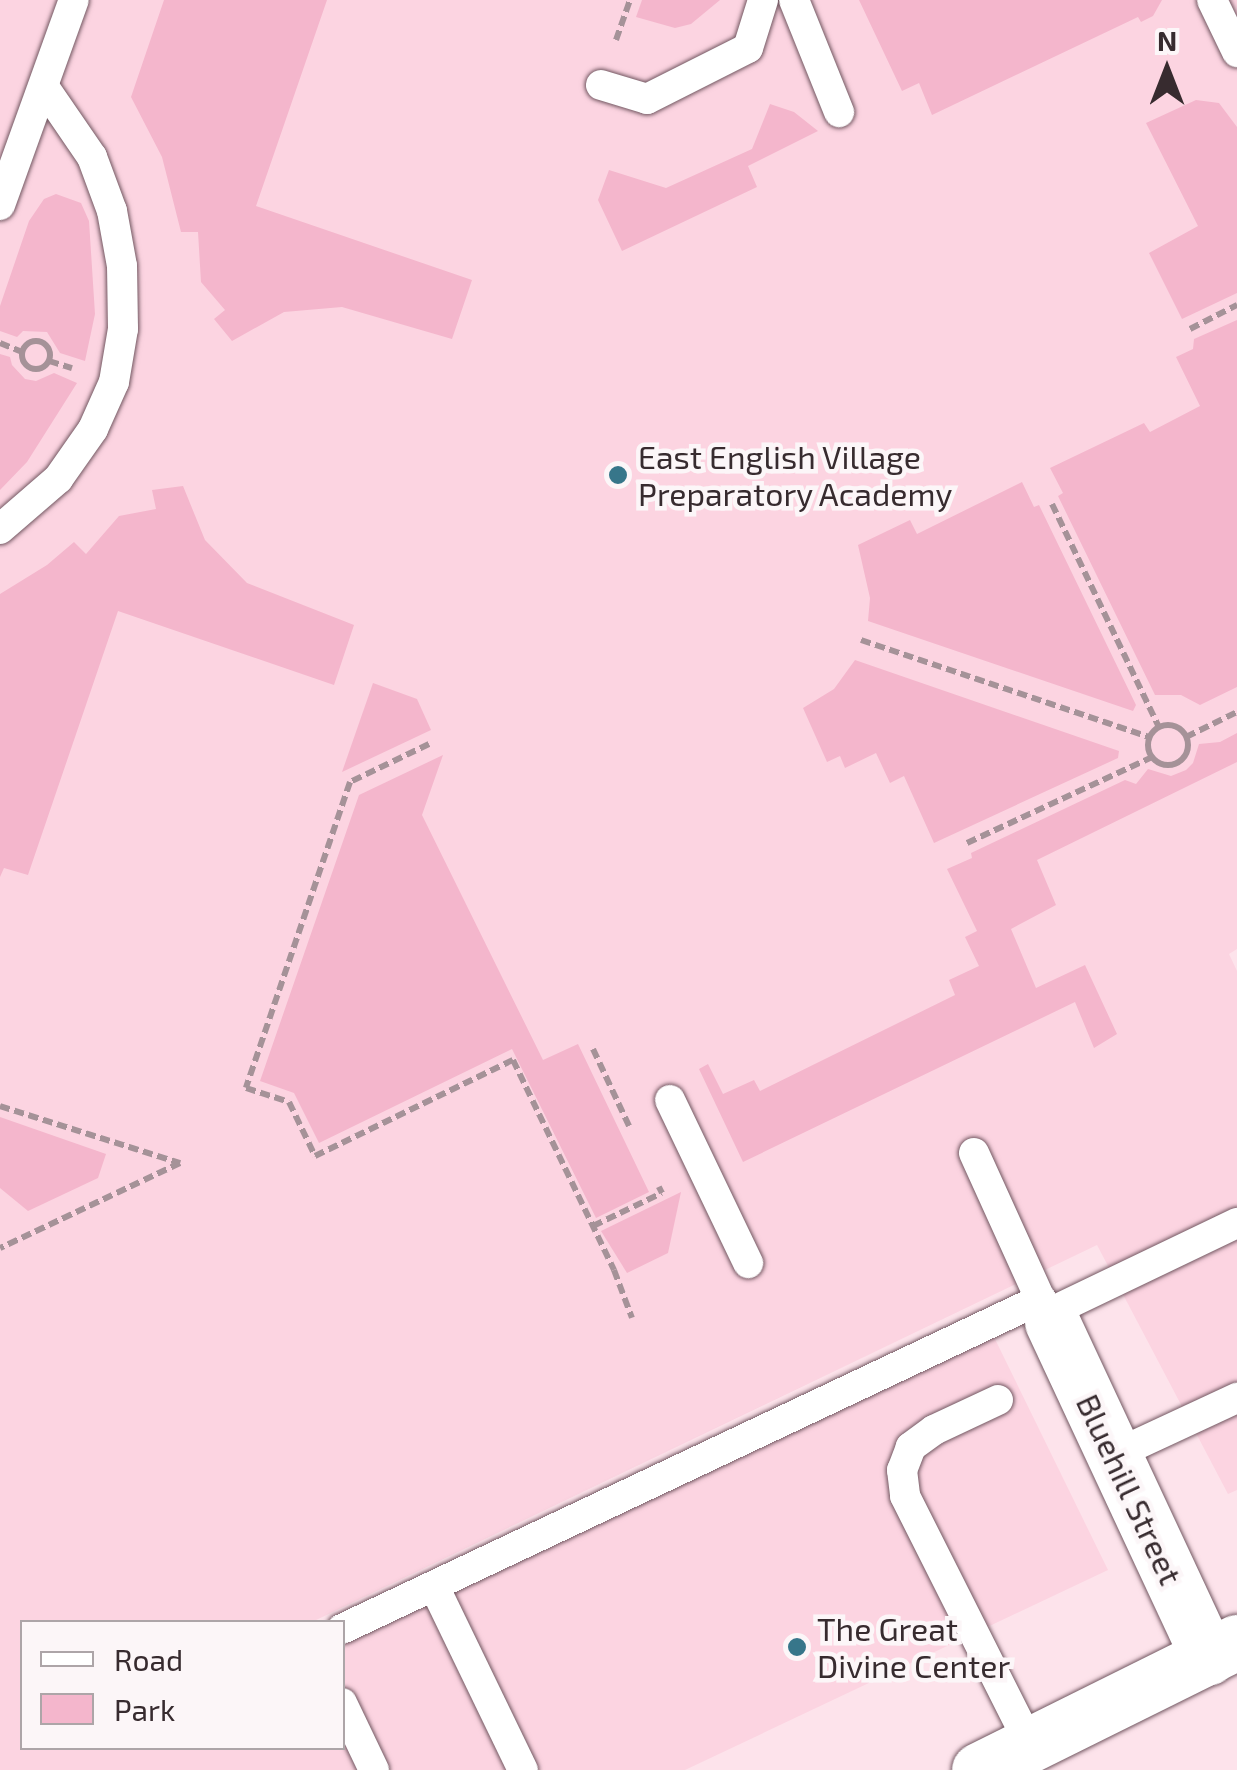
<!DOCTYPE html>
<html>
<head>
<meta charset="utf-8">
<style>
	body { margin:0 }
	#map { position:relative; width:1237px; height:1770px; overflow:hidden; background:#fde3eb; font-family:"Exo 2",sans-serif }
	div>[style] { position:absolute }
	.built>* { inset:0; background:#fcd4e1 }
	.green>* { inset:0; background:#f4b6cc }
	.path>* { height:6px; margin-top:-3px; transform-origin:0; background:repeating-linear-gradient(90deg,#a59298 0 10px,transparent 0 15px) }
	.path>.ring { margin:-3px; padding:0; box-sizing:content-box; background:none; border:6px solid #a59298; border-radius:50% }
	.roads { filter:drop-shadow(0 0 2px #725761) drop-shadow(0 0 2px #725761) }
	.lane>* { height:30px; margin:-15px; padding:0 15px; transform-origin:15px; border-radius:15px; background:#fff }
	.street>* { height:55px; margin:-27.5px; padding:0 27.5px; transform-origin:27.5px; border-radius:27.5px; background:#fff }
	.secondary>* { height:55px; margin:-27.5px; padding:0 27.5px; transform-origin:27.5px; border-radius:27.5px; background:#fff }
	.dots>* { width:28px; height:28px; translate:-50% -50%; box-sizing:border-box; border:5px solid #fcf6f8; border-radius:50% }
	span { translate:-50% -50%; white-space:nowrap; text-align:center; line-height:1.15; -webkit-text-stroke:9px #fcf6f8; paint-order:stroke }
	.poi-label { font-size:32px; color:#372b2f }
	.left { translate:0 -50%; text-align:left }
	.street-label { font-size:32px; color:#372b2f }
	.legend { position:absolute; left:20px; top:1620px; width:325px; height:130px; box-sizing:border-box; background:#fcf6f8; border:2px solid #ada5a8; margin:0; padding:12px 18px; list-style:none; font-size:30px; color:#372b2f }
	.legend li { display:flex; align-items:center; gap:20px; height:50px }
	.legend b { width:50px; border:2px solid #ada5a8 }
	.north { position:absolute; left:1117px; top:20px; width:100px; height:100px; -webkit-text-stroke:8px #fcf6f8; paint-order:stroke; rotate:0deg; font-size:28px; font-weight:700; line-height:40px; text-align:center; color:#372b2f }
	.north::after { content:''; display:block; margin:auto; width:35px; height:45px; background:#372b2f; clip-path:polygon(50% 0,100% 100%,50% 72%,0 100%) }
</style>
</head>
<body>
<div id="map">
	<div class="built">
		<i style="clip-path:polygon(0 0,1237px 0,1237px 949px,1229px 954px,1237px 971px,1237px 1490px,1228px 1494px,1097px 1245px,312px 1622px,22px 1622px,22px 1748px,342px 1748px,343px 1635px,992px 1333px,1108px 1570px,685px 1770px,0 1770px)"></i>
	</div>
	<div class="green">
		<i style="clip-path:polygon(164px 0,327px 0,256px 206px,472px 280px,452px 339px,342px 307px,284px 312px,232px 341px,214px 319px,225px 310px,201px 282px,198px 232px,181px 232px,162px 157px,131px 97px)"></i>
		<i style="clip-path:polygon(642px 0,720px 0,691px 24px,675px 28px,636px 17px)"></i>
		<i style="clip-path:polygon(859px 0,1162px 0,1153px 16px,1141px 22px,1138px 17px,932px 115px,919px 83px,902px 91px)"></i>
		<i style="clip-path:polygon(1196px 100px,1219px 103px,1237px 127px,1237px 293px,1182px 319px,1149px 253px,1198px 226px,1146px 123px)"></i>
		<i style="clip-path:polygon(770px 104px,794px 112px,818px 131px,748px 166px,757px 187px,622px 251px,598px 200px,609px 170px,666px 188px,752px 149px)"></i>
		<i style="clip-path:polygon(56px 194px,81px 203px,89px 221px,95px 314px,85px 361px,60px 353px,47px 332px,23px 331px,17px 337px,0 331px,0 306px,29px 221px,44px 199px)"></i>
		<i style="clip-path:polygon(1237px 320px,1237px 687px,1200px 705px,1181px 695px,1155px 695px,1058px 496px,1063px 493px,1050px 468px,1144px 423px,1150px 432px,1200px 406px,1176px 357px,1193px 349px,1194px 339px)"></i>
		<i style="clip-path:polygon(0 354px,10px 357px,12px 365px,25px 379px,36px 381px,54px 373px,77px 383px,27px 462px,0 490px)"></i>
		<i style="clip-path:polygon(1022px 482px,1034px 507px,1039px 505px,1136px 705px,1133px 711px,868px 621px,870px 598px,858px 545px,910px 520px,917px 534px)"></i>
		<i style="clip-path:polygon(183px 486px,205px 540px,247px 583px,354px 625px,334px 685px,118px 611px,28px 875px,4px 868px,0 877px,0 594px,47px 565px,74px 542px,86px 554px,119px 516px,156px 509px,152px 490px)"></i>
		<i style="clip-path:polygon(855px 660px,1119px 751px,1118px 758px,934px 843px,904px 776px,890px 783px,876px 753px,845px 768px,840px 756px,827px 762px,803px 708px,834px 689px)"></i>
		<i style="clip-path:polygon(373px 683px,417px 699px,431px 730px,342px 772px)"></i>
		<i style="clip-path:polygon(1237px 733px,1237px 762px,1037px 860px,1056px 905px,1011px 929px,1036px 988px,1085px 965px,1117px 1034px,1094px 1048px,1075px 1002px,743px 1162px,699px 1069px,708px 1064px,723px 1094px,754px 1080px,760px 1091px,955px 995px,949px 980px,979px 966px,965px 937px,977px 931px,947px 869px,972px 858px,971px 853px,1125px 780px,1136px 784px,1148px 769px,1171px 776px,1186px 770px,1193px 763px,1199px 744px,1220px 742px)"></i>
		<i style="clip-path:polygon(443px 755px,422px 815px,543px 1060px,578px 1044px,649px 1192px,596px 1218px,512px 1049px,319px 1143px,294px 1093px,260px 1081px,359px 795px)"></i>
		<i style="clip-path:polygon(0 1117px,106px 1154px,98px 1178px,28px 1211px,0 1188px)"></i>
		<i style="clip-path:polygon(681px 1192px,668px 1253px,627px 1273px,601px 1231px)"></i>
	</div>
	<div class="path">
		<i style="left:616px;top:40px;width:42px;rotate:-70.7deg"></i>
		<i style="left:1190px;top:329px;width:53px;rotate:-27.1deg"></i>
		<i class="ring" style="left:22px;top:341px;width:22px;height:22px"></i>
		<i style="left:0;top:343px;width:24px;rotate:22deg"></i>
		<i style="left:49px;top:361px;width:24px;rotate:17deg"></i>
		<i style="left:1052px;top:504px;width:247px;rotate:64.4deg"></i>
		<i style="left:861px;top:640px;width:305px;rotate:18.6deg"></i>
		<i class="ring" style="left:1148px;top:725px;width:34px;height:34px"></i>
		<i style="left:1186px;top:737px;width:57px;rotate:-26.1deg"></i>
		<i style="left:429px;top:744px;width:88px;rotate:154.3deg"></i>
		<i style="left:350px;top:782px;width:323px;rotate:108.8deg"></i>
		<i style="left:246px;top:1088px;width:45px;rotate:18deg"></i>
		<i style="left:289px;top:1102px;width:60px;rotate:64.3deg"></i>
		<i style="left:315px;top:1156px;width:220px;rotate:-25.9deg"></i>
		<i style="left:513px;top:1060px;width:233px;rotate:64.3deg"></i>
		<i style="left:614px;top:1270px;width:51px;rotate:69.4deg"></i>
		<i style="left:967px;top:843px;width:204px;rotate:-24.9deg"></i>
		<i style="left:593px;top:1049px;width:85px;rotate:64.9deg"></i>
		<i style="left:0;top:1106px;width:189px;rotate:17.6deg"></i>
		<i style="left:180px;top:1163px;width:199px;rotate:154.7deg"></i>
		<i style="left:593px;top:1226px;width:76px;rotate:-25.6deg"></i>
		<i style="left:662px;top:1193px;width:7px;rotate:-117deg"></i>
	</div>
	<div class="roads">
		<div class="lane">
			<i style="left:794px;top:0;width:121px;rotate:68.1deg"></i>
			<i style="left:1212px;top:0;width:58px;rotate:64.3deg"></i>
			<i style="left:601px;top:85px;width:48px;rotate:16.9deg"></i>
			<i style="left:647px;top:99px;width:113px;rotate:-26.8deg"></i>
			<i style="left:748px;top:48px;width:50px;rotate:-72.6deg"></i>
			<i style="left:0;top:205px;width:218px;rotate:-70.2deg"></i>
			<i style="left:0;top:529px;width:77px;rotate:-40.8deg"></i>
			<i style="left:58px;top:479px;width:61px;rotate:-55deg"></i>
			<i style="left:93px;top:429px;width:51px;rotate:-65.9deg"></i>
			<i style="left:114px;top:382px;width:54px;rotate:-80.4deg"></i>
			<i style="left:123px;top:329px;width:63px;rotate:-90.9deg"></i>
			<i style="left:122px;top:266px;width:56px;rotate:-100.3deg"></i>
			<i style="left:112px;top:211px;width:58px;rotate:-110.3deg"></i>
			<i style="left:92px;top:157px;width:85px;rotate:-124.4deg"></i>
			<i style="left:670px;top:1100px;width:181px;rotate:64.4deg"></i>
			<i style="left:974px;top:1153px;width:177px;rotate:65.6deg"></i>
			<i style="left:1047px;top:1314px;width:211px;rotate:-25.6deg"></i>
			<i style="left:998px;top:1400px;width:71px;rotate:154.9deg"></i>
			<i style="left:934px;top:1430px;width:29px;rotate:144deg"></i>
			<i style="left:911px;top:1447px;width:25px;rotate:111deg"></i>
			<i style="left:902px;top:1470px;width:26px;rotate:83deg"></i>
			<i style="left:905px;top:1496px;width:279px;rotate:63.3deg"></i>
			<i style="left:1114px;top:1455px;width:136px;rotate:-24.9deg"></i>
			<i style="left:434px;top:1586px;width:204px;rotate:64.2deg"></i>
			<i style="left:342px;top:1629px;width:773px;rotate:-25.27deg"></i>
			<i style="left:342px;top:1703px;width:74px;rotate:64.5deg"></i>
		</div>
		<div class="street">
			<i style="left:1052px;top:1322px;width:370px;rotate:65deg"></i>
		</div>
		<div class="secondary">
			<i style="left:979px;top:1770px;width:288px;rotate:-26.4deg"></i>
		</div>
	</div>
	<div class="dots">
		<i style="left:618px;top:475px;background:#37768a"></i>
		<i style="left:797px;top:1647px;background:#37768a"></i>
	</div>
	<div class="poi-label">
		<span class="left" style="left:638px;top:475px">East English Village<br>Preparatory Academy</span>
		<span class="left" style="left:817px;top:1647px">The Great<br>Divine Center</span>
	</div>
	<div class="street-label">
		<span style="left:1130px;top:1489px;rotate:65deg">Bluehill Street</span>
	</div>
	<ul class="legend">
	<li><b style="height:12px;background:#fff"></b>Road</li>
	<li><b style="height:28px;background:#f4b6cc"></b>Park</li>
	</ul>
	<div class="north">N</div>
</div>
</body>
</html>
